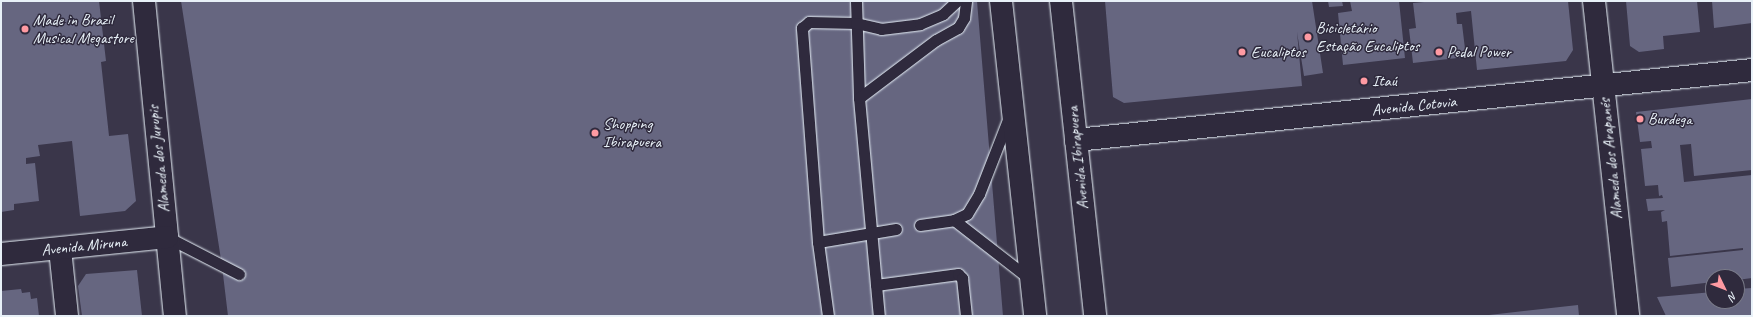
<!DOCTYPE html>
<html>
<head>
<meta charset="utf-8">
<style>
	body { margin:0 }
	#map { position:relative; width:1753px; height:317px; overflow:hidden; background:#3a364a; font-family:Caveat,sans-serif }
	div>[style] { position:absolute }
	.building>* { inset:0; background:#666680 }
	.roads { filter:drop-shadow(0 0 1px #e8f1f8) drop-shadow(0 0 1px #e8f1f8) }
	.service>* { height:11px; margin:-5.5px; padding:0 5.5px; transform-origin:5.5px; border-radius:5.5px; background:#2f2a3d }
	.minor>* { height:22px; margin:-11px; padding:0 11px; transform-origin:11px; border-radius:11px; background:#2f2a3d }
	.primary>* { height:22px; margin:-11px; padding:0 11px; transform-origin:11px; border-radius:11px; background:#2f2a3d }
	.dots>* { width:11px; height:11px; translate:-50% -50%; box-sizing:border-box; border:2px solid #2f2a3d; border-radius:50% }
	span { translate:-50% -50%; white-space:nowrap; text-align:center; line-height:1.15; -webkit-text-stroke:3px #2f2a3d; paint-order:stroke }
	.poi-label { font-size:16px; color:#e8f1f8 }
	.left { translate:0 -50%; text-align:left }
	.street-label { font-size:16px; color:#e8f1f8 }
	.frame { position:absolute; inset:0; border:2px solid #e8f1f8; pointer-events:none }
	.north { position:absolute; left:1705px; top:269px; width:40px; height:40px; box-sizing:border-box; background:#2f2a3d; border:1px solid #797a88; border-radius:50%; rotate:133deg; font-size:11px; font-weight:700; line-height:16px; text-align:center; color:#e8f1f8 }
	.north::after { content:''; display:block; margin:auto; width:14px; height:18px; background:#ff9aa2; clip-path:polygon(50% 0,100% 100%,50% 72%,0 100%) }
</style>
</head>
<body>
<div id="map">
	<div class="building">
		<i style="clip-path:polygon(1px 1px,99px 1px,106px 61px,101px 62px,109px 136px,128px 134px,136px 201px,125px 211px,80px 216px,72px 141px,38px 145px,40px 156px,26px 158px,26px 164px,35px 163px,39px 201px,14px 204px,14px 210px,1px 212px)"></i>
		<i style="clip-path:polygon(181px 1px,977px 1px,1003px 316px,228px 316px,222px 266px)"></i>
		<i style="clip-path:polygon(1105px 1px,1312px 1px,1323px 73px,1304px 76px,1297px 32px,1302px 86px,1124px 103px,1113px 97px)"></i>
		<i style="clip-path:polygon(1328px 1px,1342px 1px,1343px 6px,1329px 7px)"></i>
		<i style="clip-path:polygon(1350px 1px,1399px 1px,1405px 58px,1343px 65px,1338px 13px,1352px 11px)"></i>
		<i style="clip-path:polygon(1435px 1px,1568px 1px,1573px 50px,1566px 61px,1477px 70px,1471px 11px,1456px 13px,1457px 24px,1462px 24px,1466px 57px,1413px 63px,1409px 29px,1416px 28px,1413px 3px)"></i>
		<i style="clip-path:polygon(1626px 1px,1697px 1px,1700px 32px,1663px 36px,1664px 49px,1639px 52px,1630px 46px)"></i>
		<i style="clip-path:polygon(1712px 1px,1752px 1px,1752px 23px,1714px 28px)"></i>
		<i style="clip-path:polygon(1752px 99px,1752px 170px,1694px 176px,1691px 144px,1680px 145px,1684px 182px,1752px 175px,1752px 278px,1737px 280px,1737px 277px,1713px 277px,1713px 282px,1671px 287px,1668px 258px,1743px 250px,1743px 248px,1670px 256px,1667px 221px,1662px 222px,1661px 212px,1665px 210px,1648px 211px,1646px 199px,1663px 198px,1662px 195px,1659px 196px,1658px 185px,1645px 186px,1641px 149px,1652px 148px,1651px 141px,1640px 142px,1636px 112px)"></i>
		<i style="clip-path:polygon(137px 270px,142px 316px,82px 316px,78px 286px,86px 274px)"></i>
		<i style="clip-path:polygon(1752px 288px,1752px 316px,1666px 316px,1657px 297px,1713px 292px,1713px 301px,1737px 301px,1737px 289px)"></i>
		<i style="clip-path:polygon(21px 289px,22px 293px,30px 292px,31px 299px,37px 298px,39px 316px,1px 316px,1px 291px)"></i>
		<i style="clip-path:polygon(1578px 305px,1579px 316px,1489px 316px,1489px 315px)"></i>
	</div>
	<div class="roads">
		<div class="service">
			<i style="left:856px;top:1px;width:97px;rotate:88.2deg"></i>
			<i style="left:859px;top:98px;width:219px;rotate:84.8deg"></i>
			<i style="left:859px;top:98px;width:96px;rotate:-37deg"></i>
			<i style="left:936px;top:40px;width:25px;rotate:-29deg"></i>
			<i style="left:958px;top:28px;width:12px;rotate:-59deg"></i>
			<i style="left:964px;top:18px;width:17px;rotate:-83deg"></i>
			<i style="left:954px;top:220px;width:98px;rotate:37.9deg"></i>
			<i style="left:920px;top:225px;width:34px;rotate:-8deg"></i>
			<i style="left:954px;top:220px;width:14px;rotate:-25deg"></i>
			<i style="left:967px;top:214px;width:23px;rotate:-59deg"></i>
			<i style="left:979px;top:194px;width:83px;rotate:-68.7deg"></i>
			<i style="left:167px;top:237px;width:81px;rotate:27.2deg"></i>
			<i style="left:818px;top:242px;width:79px;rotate:-9.5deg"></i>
			<i style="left:876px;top:285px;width:83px;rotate:-7.6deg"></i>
			<i style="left:958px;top:274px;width:6px;rotate:45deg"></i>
			<i style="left:962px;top:278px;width:38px;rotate:84deg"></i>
			<i style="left:828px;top:316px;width:75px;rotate:-97.7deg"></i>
			<i style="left:818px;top:242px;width:215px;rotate:-94.3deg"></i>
			<i style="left:802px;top:28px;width:9px;rotate:-41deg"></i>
			<i style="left:809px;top:22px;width:47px;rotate:1.2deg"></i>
			<i style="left:856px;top:23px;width:26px;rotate:13deg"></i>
			<i style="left:881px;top:29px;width:39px;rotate:-7deg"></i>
			<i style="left:920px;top:24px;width:25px;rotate:-23deg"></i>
			<i style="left:943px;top:14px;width:19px;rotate:-43deg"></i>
		</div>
		<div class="minor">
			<i style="left:144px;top:1px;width:317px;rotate:84.4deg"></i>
			<i style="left:1594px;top:1px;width:317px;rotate:83.8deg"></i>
			<i style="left:1076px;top:140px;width:680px;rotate:-5.91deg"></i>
			<i style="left:60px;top:249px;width:67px;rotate:84deg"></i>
			<i style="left:1px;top:254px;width:167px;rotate:-5.8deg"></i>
		</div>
		<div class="primary">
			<i style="left:1001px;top:1px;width:317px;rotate:83.8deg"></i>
			<i style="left:1061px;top:1px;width:317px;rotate:83.8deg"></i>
		</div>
	</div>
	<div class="dots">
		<i style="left:25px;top:29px;background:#ff9aa2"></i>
		<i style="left:1308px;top:37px;background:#ff9aa2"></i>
		<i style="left:1242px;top:52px;background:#ff9aa2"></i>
		<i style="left:1439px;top:52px;background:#ff9aa2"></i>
		<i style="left:1364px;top:81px;background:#ff9aa2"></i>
		<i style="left:1640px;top:119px;background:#ff9aa2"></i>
		<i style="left:595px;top:133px;background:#ff9aa2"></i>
	</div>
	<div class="poi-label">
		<span class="left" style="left:33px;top:29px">Made in Brazil<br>Musical Megastore</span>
		<span class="left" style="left:1316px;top:37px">Bicicletário<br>Estação Eucaliptos</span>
		<span class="left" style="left:1251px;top:52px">Eucaliptos</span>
		<span class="left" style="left:1447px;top:52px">Pedal Power</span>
		<span class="left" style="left:1372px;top:81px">Itaú</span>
		<span class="left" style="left:1648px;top:119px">Burdega</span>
		<span class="left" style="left:603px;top:133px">Shopping<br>Ibirapuera</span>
	</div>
	<div class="street-label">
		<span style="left:1414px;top:106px;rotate:-6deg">Avenida Cotovia</span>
		<span style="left:1078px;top:158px;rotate:-96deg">Avenida Ibirapuera</span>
		<span style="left:159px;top:159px;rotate:-96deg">Alameda dos Jurupis</span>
		<span style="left:1611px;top:159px;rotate:-96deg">Alameda dos Arapanés</span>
		<span style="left:84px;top:246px;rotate:-6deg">Avenida Miruna</span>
	</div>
	<div class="frame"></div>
	<div class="north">N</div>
</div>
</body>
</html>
